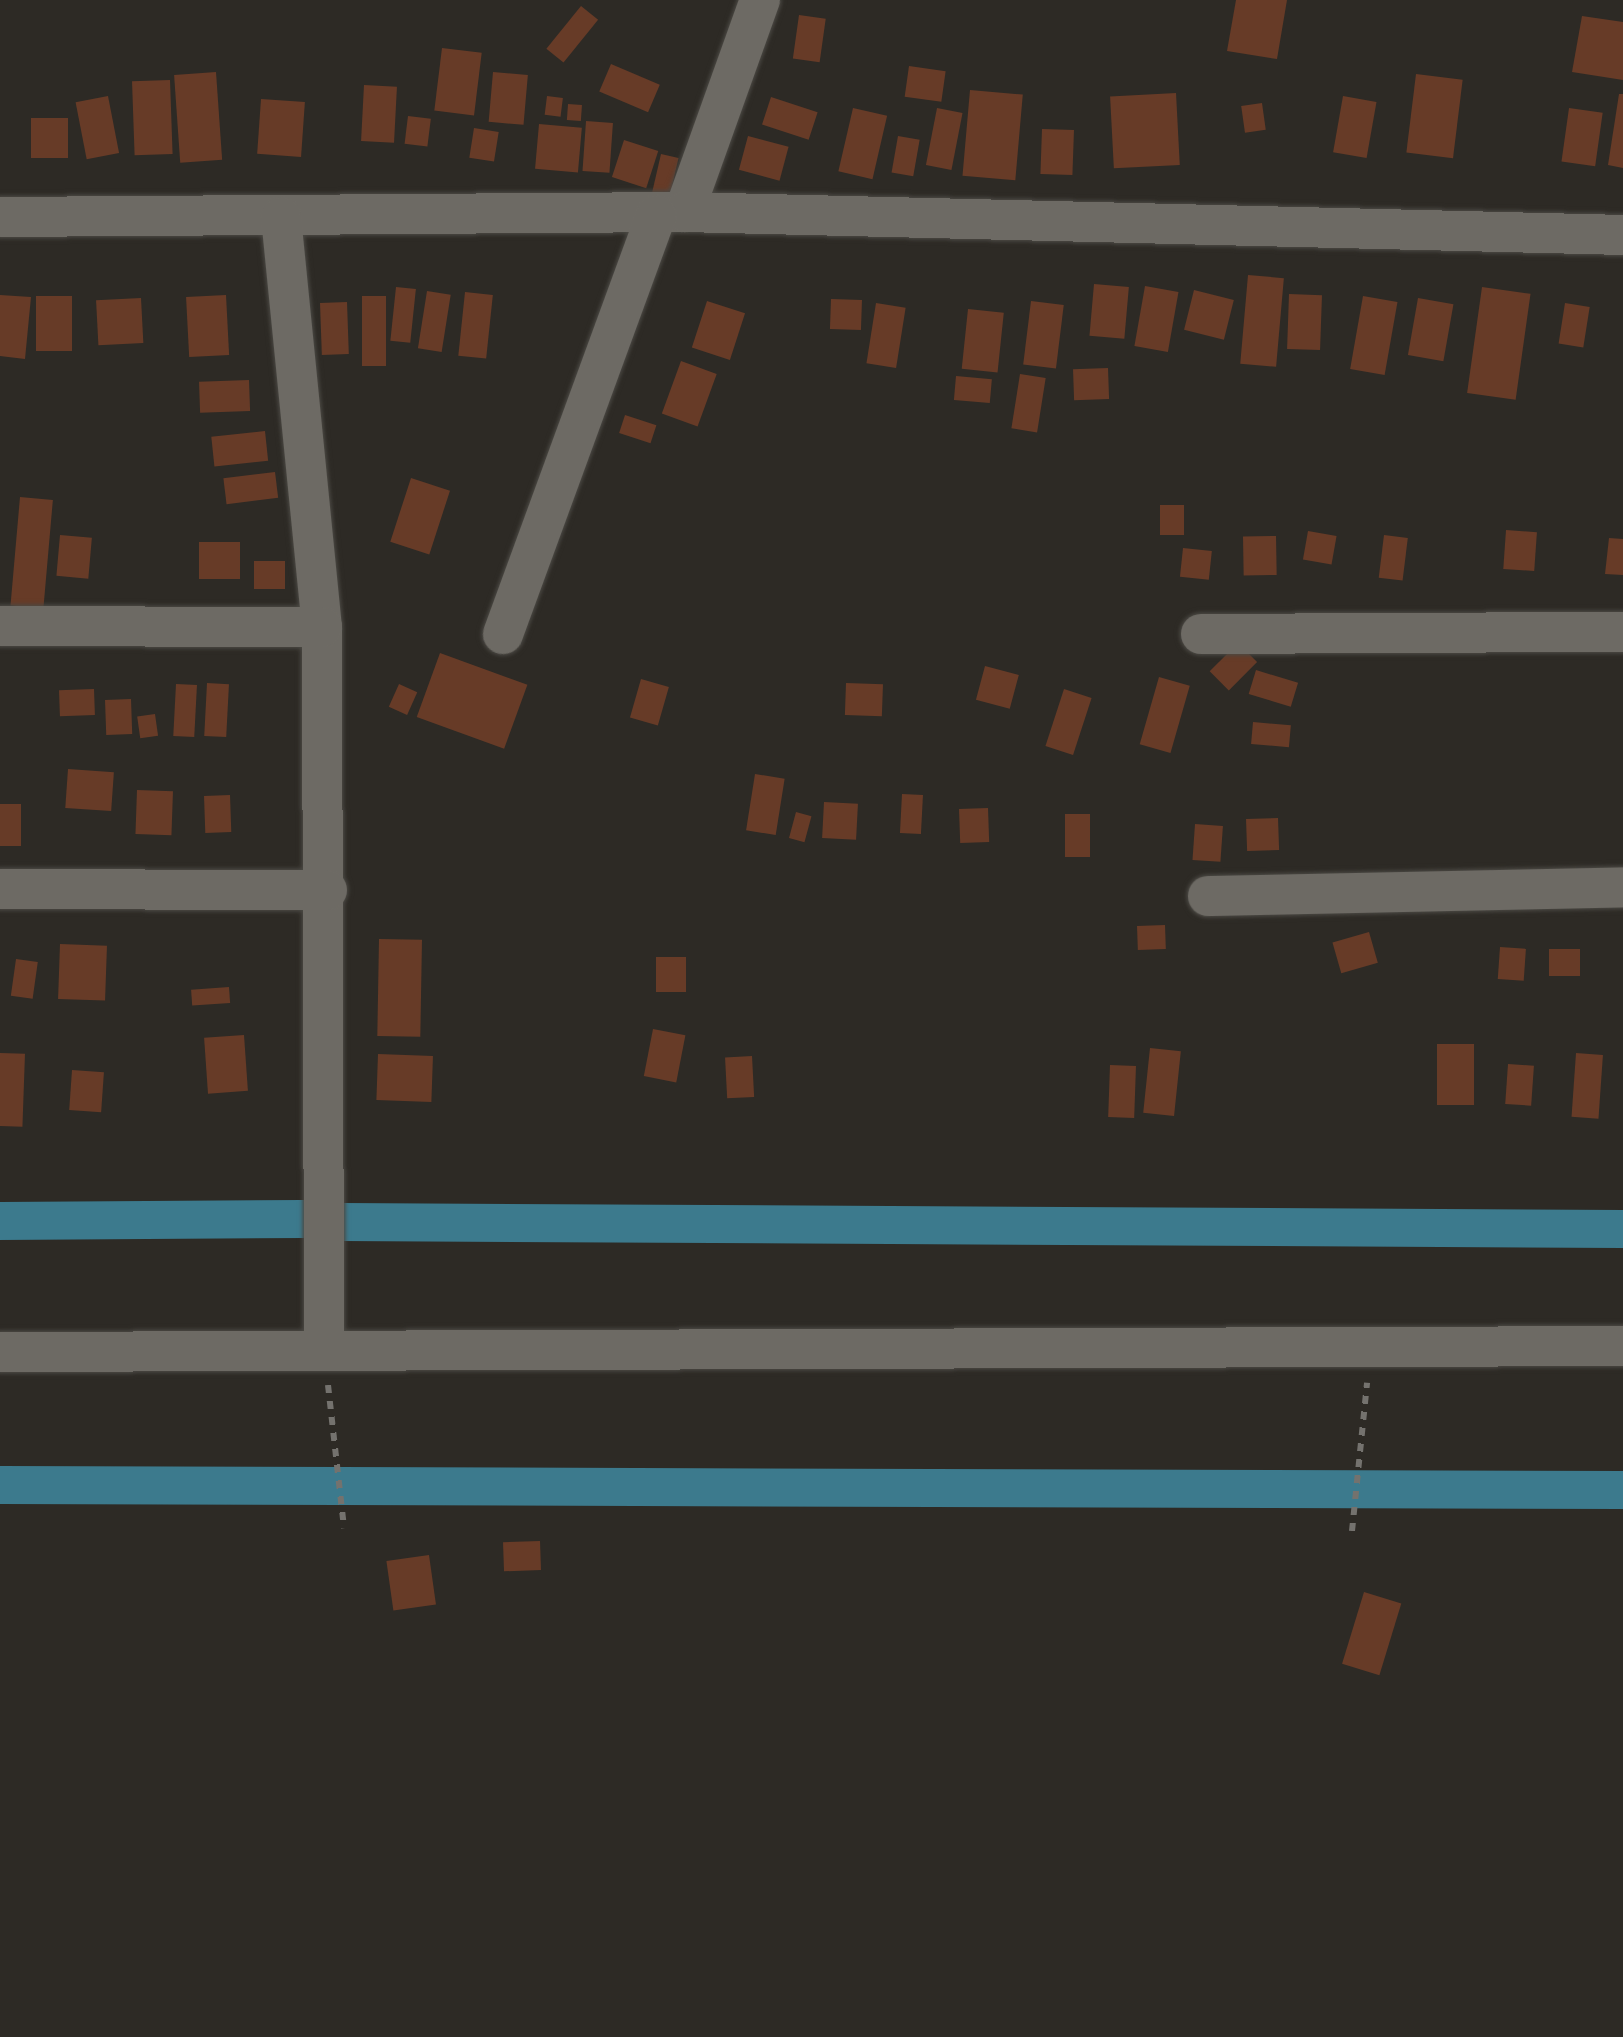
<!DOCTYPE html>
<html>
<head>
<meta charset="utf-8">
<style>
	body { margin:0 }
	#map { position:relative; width:1623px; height:2037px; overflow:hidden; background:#2d2a25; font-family:"Exo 2",sans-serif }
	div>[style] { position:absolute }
	.canal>* { height:38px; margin:-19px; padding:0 19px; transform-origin:19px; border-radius:19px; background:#3c7a8d }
	.building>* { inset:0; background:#673b27; transform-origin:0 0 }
	.path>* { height:6px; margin-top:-3px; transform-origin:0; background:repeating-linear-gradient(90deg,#74726e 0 8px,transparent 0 16px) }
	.roads { filter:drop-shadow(0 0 2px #4b4944) drop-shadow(0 0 2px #4b4944) }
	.minor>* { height:40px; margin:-20px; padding:0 20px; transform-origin:20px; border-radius:20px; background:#6d6a64 }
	span { translate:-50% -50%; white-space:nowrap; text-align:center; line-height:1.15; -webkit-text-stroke:10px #141311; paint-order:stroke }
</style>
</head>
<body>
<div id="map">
	<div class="canal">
		<i style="left:0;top:1221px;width:303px;rotate:-0.4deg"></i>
		<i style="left:342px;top:1222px;width:1281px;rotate:0.31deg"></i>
		<i style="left:0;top:1485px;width:1623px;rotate:0.18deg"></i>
	</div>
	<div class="building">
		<i style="clip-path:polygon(1236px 0,1287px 0,1277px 59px,1227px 51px)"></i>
		<i style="left:581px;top:6px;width:22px;height:55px;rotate:39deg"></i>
		<i style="left:799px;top:15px;width:27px;height:44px;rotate:8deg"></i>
		<i style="clip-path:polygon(1582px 16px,1623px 22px,1623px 80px,1572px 72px)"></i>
		<i style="left:442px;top:48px;width:40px;height:63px;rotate:7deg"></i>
		<i style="left:611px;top:64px;width:53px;height:30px;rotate:23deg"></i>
		<i style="left:909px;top:66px;width:37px;height:31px;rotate:8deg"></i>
		<i style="left:216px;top:72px;width:88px;height:42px;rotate:86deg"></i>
		<i style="left:493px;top:72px;width:35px;height:50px;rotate:5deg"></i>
		<i style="left:1416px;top:74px;width:47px;height:79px;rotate:7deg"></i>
		<i style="left:170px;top:80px;width:74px;height:38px;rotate:88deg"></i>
		<i style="left:364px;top:85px;width:33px;height:56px;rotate:3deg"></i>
		<i style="left:970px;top:90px;width:53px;height:86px;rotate:5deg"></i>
		<i style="left:1176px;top:93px;width:72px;height:66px;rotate:87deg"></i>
		<i style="clip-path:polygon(1619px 94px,1623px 94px,1623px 168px,1608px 165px)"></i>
		<i style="left:108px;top:96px;width:58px;height:33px;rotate:79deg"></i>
		<i style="left:547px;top:96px;width:16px;height:19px;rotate:7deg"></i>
		<i style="left:1343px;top:96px;width:34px;height:57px;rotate:10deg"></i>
		<i style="left:771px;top:97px;width:49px;height:29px;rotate:18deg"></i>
		<i style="left:261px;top:99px;width:44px;height:55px;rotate:4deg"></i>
		<i style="left:1262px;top:103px;width:27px;height:21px;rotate:82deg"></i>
		<i style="left:568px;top:104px;width:14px;height:16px;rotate:4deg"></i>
		<i style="left:853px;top:108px;width:35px;height:65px;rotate:13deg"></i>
		<i style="left:937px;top:108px;width:26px;height:58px;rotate:11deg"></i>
		<i style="left:1569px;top:108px;width:34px;height:54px;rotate:8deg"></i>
		<i style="left:408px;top:116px;width:23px;height:28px;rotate:7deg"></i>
		<i style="left:31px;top:118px;width:37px;height:40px"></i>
		<i style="left:586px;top:121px;width:27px;height:50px;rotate:4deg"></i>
		<i style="left:539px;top:124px;width:43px;height:45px;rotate:5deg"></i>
		<i style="left:474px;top:128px;width:25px;height:30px;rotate:9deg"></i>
		<i style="left:1042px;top:129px;width:32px;height:45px;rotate:2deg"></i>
		<i style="left:748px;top:136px;width:42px;height:35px;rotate:15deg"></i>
		<i style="left:898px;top:136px;width:22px;height:37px;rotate:10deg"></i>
		<i style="left:624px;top:140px;width:36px;height:39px;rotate:18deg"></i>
		<i style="left:661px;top:154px;width:18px;height:39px;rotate:13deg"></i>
		<i style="left:1248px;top:275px;width:36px;height:89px;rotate:5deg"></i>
		<i style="left:1094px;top:284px;width:35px;height:52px;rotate:5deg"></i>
		<i style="left:1145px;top:286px;width:34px;height:61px;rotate:10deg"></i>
		<i style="left:396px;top:287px;width:20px;height:54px;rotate:6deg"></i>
		<i style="left:1482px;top:287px;width:49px;height:107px;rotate:8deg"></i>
		<i style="left:1194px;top:290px;width:41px;height:41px;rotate:14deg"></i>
		<i style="left:427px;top:291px;width:24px;height:58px;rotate:9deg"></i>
		<i style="left:465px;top:292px;width:28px;height:64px;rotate:6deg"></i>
		<i style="left:1289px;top:294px;width:33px;height:55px;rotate:2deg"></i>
		<i style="clip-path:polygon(0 295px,31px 297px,25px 359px,0 356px)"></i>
		<i style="left:226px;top:295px;width:60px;height:40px;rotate:87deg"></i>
		<i style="left:36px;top:296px;width:36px;height:55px"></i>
		<i style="left:386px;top:296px;width:70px;height:24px;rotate:90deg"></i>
		<i style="left:1363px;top:296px;width:35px;height:74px;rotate:10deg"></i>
		<i style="left:141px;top:298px;width:45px;height:45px;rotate:87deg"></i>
		<i style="left:1418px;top:298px;width:36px;height:58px;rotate:10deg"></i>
		<i style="left:831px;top:299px;width:31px;height:30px;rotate:2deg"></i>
		<i style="left:707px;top:301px;width:40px;height:49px;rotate:18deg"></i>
		<i style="left:1031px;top:301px;width:33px;height:64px;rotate:7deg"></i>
		<i style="left:347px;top:302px;width:52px;height:27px;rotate:88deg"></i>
		<i style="left:876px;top:303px;width:30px;height:61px;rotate:9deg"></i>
		<i style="left:1565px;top:303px;width:25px;height:41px;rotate:9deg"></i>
		<i style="left:968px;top:309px;width:36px;height:60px;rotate:6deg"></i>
		<i style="left:681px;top:361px;width:38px;height:56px;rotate:20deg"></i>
		<i style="left:1108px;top:368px;width:31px;height:35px;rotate:88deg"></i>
		<i style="left:1020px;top:374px;width:26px;height:55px;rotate:9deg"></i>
		<i style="left:956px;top:376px;width:36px;height:24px;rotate:5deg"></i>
		<i style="left:249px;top:380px;width:31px;height:50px;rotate:88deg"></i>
		<i style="left:625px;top:415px;width:33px;height:19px;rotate:18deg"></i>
		<i style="left:265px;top:431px;width:30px;height:54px;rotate:84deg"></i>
		<i style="left:275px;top:472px;width:26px;height:52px;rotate:83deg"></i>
		<i style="left:411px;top:478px;width:41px;height:67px;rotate:18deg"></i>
		<i style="left:20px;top:497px;width:33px;height:109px;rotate:5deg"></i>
		<i style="left:1160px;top:505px;width:24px;height:30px"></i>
		<i style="left:1506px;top:530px;width:31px;height:39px;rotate:4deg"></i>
		<i style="left:1308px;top:531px;width:29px;height:29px;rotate:10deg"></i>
		<i style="left:60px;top:535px;width:32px;height:41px;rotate:5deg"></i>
		<i style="left:1384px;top:535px;width:24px;height:43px;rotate:7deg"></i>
		<i style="left:1276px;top:536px;width:39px;height:33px;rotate:89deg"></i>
		<i style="clip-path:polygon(1609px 538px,1623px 539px,1623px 575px,1605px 574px)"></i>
		<i style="left:199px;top:542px;width:41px;height:37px"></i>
		<i style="left:1183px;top:548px;width:29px;height:29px;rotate:6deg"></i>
		<i style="left:254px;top:561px;width:31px;height:28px"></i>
		<i style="left:1238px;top:643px;width:27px;height:40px;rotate:45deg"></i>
		<i style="left:440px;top:653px;width:93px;height:68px;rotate:20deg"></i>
		<i style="left:985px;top:666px;width:35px;height:35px;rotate:15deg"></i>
		<i style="left:1256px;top:670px;width:44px;height:25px;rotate:17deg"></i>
		<i style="left:1159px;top:677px;width:32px;height:70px;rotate:16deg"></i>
		<i style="left:641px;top:679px;width:29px;height:40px;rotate:16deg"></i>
		<i style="left:207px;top:683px;width:22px;height:53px;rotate:3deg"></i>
		<i style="left:846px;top:683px;width:37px;height:32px;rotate:2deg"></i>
		<i style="left:176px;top:684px;width:21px;height:52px;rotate:3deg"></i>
		<i style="left:399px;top:684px;width:20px;height:25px;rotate:24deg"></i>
		<i style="left:94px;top:689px;width:26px;height:35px;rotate:88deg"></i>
		<i style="left:1064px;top:689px;width:29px;height:60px;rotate:18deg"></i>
		<i style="left:131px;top:699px;width:35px;height:26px;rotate:88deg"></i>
		<i style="left:155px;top:714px;width:22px;height:18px;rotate:82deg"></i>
		<i style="left:1253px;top:722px;width:38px;height:22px;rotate:5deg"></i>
		<i style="left:68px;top:769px;width:46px;height:39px;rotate:4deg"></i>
		<i style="left:755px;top:774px;width:30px;height:57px;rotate:9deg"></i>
		<i style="left:137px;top:790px;width:36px;height:44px;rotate:2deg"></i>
		<i style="left:902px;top:794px;width:21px;height:39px;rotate:3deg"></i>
		<i style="left:230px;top:795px;width:37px;height:26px;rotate:88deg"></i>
		<i style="left:824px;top:802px;width:34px;height:36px;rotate:3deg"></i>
		<i style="left:0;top:804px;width:21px;height:42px"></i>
		<i style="left:988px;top:808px;width:34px;height:29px;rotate:88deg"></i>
		<i style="left:796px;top:812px;width:16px;height:27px;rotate:15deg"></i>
		<i style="left:1065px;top:814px;width:25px;height:43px"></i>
		<i style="left:1278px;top:818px;width:32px;height:32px;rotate:88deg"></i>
		<i style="left:1195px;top:824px;width:28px;height:36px;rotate:4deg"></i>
		<i style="left:1165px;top:925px;width:24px;height:28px;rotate:88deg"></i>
		<i style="left:1369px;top:932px;width:32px;height:38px;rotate:74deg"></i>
		<i style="left:379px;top:939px;width:43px;height:97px;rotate:1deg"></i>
		<i style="left:60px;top:944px;width:47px;height:55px;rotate:2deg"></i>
		<i style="left:1500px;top:947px;width:26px;height:32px;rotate:4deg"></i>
		<i style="left:1549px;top:949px;width:31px;height:27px"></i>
		<i style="left:656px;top:957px;width:30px;height:35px"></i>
		<i style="left:16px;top:959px;width:22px;height:37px;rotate:8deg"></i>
		<i style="left:229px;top:987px;width:16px;height:38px;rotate:86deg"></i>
		<i style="left:653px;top:1029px;width:33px;height:48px;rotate:11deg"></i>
		<i style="left:244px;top:1035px;width:56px;height:40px;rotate:86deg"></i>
		<i style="left:1437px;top:1044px;width:37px;height:61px"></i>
		<i style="left:1150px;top:1048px;width:31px;height:65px;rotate:6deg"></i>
		<i style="left:0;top:1053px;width:25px;height:73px;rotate:2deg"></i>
		<i style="left:1576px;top:1053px;width:27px;height:64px;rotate:4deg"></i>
		<i style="left:378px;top:1054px;width:55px;height:46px;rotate:2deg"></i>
		<i style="left:752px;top:1056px;width:41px;height:27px;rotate:87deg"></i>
		<i style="left:1508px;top:1064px;width:26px;height:40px;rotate:4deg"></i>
		<i style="left:1110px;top:1065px;width:26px;height:52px;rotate:2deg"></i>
		<i style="left:72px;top:1070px;width:32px;height:40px;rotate:4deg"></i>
		<i style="left:540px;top:1541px;width:29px;height:37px;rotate:88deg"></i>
		<i style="left:429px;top:1555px;width:50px;height:43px;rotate:82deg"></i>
		<i style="left:1364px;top:1592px;width:39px;height:75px;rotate:17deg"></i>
	</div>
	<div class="path">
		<i style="left:328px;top:1385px;width:144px;rotate:83.6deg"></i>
		<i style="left:1352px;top:1531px;width:149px;rotate:-84.2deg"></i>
	</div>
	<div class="roads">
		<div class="minor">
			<i style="left:684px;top:212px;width:225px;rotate:-70.3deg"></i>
			<i style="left:0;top:217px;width:684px;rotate:-0.42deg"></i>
			<i style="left:684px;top:212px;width:939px;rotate:1.4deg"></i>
			<i style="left:281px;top:217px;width:412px;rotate:84.3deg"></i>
			<i style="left:322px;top:627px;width:722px;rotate:89.84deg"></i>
			<i style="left:0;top:626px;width:322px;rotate:0.2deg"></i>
			<i style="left:503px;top:634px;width:446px;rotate:-69.9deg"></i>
			<i style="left:1201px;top:634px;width:422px;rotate:-0.3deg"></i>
			<i style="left:0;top:889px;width:327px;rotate:0.2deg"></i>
			<i style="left:1208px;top:896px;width:415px;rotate:-1.2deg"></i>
			<i style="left:0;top:1352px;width:1623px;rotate:-0.21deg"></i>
		</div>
	</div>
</div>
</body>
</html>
